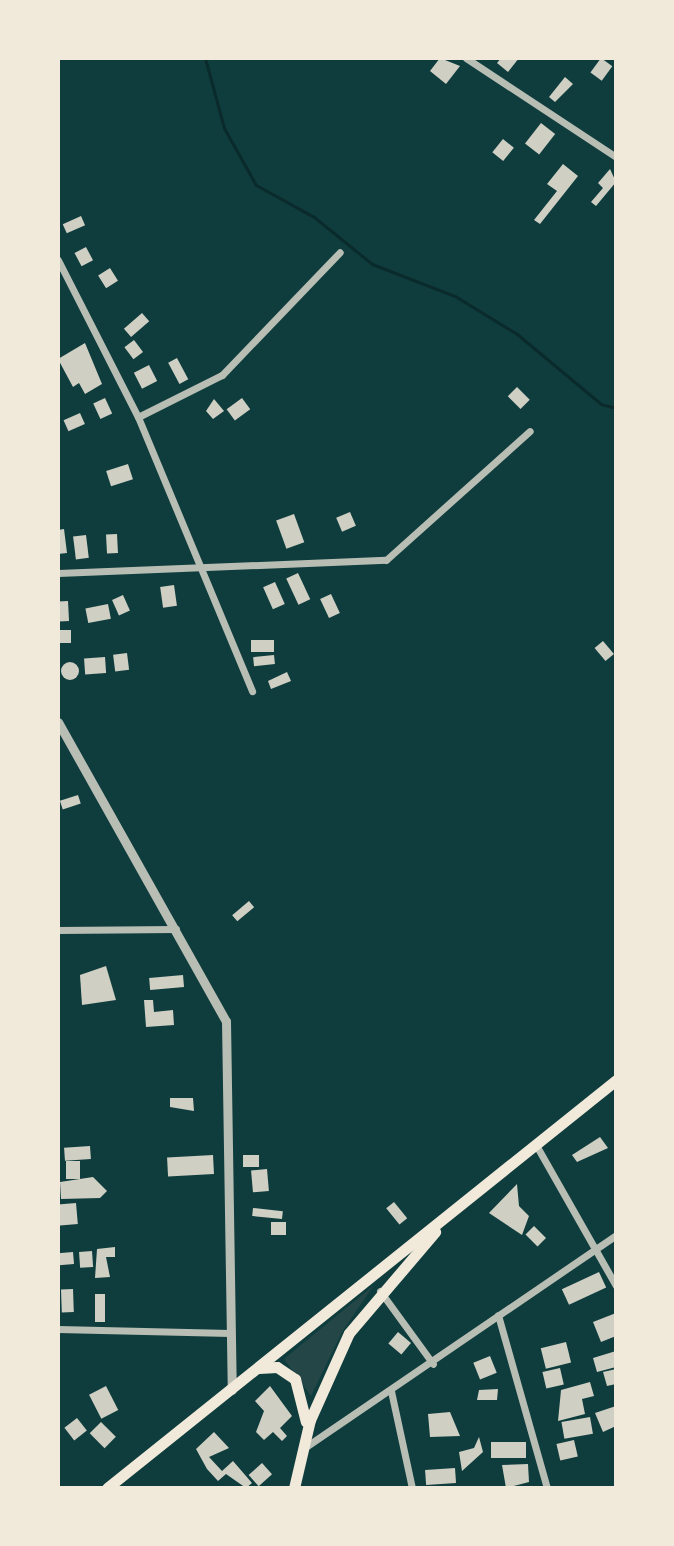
<!DOCTYPE html>
<html>
<head>
<meta charset="utf-8">
<style>
	body { margin:0 }
	#map { position:relative; width:674px; height:1546px; overflow:hidden; background:#0f3d3e; font-family:"DejaVu Sans",sans-serif }
	div>[style] { position:absolute }
	.green>* { inset:0; background:#244646 }
	.stream>* { height:3px; margin:-1.5px; padding:0 1.5px; transform-origin:1.5px; border-radius:1.5px; background:#0a2a2b }
	.building>* { inset:0; background:#cfcfc3; transform-origin:0 0 }
	.round { border-radius:50% }
	.minor>* { height:7px; margin:-3.5px; padding:0 3.5px; transform-origin:3.5px; border-radius:3.5px; background:#b8beb3 }
	.tertiary>* { height:9px; margin:-4.5px; padding:0 4.5px; transform-origin:4.5px; border-radius:4.5px; background:#b8beb3 }
	.primary>* { height:11px; margin:-5.5px; padding:0 5.5px; transform-origin:5.5px; border-radius:5.5px; background:#f1e9da }
	span { translate:-50% -50%; white-space:nowrap; text-align:center; line-height:1.15; -webkit-text-stroke:6px #f1e9da; paint-order:stroke }
	.frame { position:absolute; inset:0; border:60px solid #f1e9da; pointer-events:none }
</style>
</head>
<body>
<div id="map">
	<div class="green">
		<i style="clip-path:polygon(374px 1285px,342px 1332px,311px 1396px,284px 1359px)"></i>
	</div>
	<div class="stream">
		<i style="left:205px;top:58px;width:73px;rotate:74.8deg"></i>
		<i style="left:224px;top:128px;width:65px;rotate:60.7deg"></i>
		<i style="left:256px;top:185px;width:66px;rotate:28.9deg"></i>
		<i style="left:314px;top:217px;width:75px;rotate:39deg"></i>
		<i style="left:372px;top:264px;width:89px;rotate:21.1deg"></i>
		<i style="left:455px;top:296px;width:73px;rotate:31.5deg"></i>
		<i style="left:517px;top:334px;width:109px;rotate:39.8deg"></i>
		<i style="left:601px;top:404px;width:16px;rotate:15deg"></i>
	</div>
	<div class="building">
		<i style="clip-path:polygon(440px 58px,460px 66px,446px 84px,430px 71px)"></i>
		<i style="clip-path:polygon(501px 58px,519px 58px,508px 72px,497px 63px)"></i>
		<i style="left:601px;top:58px;width:14px;height:18px;rotate:36deg"></i>
		<i style="clip-path:polygon(565px 77px,573px 84px,555px 102px,549px 97px)"></i>
		<i style="left:541px;top:123px;width:18px;height:26px;rotate:38deg"></i>
		<i style="left:503px;top:139px;width:14px;height:17px;rotate:39deg"></i>
		<i style="clip-path:polygon(563px 164px,578px 176px,540px 224px,534px 220px,557px 191px,547px 184px)"></i>
		<i style="clip-path:polygon(610px 169px,616px 182px,596px 206px,591px 202px,603px 188px,598px 183px)"></i>
		<i style="left:81px;top:216px;width:10px;height:20px;rotate:66deg"></i>
		<i style="left:86px;top:247px;width:15px;height:13px;rotate:62deg"></i>
		<i style="left:110px;top:268px;width:15px;height:14px;rotate:58deg"></i>
		<i style="left:142px;top:313px;width:11px;height:24px;rotate:49deg"></i>
		<i style="left:134px;top:340px;width:15px;height:12px;rotate:53deg"></i>
		<i style="clip-path:polygon(85px 343px,102px 384px,85px 394px,79px 383px,73px 387px,58px 359px)"></i>
		<i style="left:177px;top:358px;width:24px;height:10px;rotate:62deg"></i>
		<i style="left:149px;top:365px;width:18px;height:17px;rotate:63deg"></i>
		<i style="left:517px;top:387px;width:18px;height:13px;rotate:45deg"></i>
		<i style="left:105px;top:398px;width:17px;height:13px;rotate:65deg"></i>
		<i style="left:242px;top:398px;width:14px;height:19px;rotate:54deg"></i>
		<i style="clip-path:polygon(214px 399px,224px 411px,213px 419px,206px 411px)"></i>
		<i style="left:80px;top:413px;width:12px;height:18px;rotate:66deg"></i>
		<i style="left:128px;top:464px;width:16px;height:23px;rotate:72deg"></i>
		<i style="left:350px;top:512px;width:15px;height:15px;rotate:67deg"></i>
		<i style="left:294px;top:514px;width:30px;height:19px;rotate:70deg"></i>
		<i style="clip-path:polygon(64px 529px,67px 553px,58px 554px,58px 530px)"></i>
		<i style="left:117px;top:534px;width:19px;height:11px;rotate:87deg"></i>
		<i style="left:86px;top:535px;width:23px;height:13px;rotate:83deg"></i>
		<i style="left:298px;top:573px;width:29px;height:13px;rotate:65deg"></i>
		<i style="left:275px;top:582px;width:24px;height:13px;rotate:66deg"></i>
		<i style="left:174px;top:585px;width:21px;height:14px;rotate:82deg"></i>
		<i style="left:331px;top:594px;width:21px;height:12px;rotate:65deg"></i>
		<i style="left:123px;top:595px;width:17px;height:12px;rotate:66deg"></i>
		<i style="left:68px;top:601px;width:20px;height:10px;rotate:87deg"></i>
		<i style="left:108px;top:604px;width:15px;height:23px;rotate:79deg"></i>
		<i style="left:58px;top:630px;width:13px;height:13px"></i>
		<i style="left:274px;top:640px;width:12px;height:23px;rotate:90deg"></i>
		<i style="left:603px;top:641px;width:17px;height:11px;rotate:50deg"></i>
		<i style="left:127px;top:653px;width:17px;height:14px;rotate:83deg"></i>
		<i style="left:274px;top:655px;width:9px;height:21px;rotate:84deg"></i>
		<i style="left:105px;top:657px;width:16px;height:21px;rotate:86deg"></i>
		<i class="round" style="left:61px;top:662px;width:18px;height:18px"></i>
		<i style="clip-path:polygon(287px 672px,291px 681px,271px 689px,268px 681px)"></i>
		<i style="left:78px;top:795px;width:9px;height:19px;rotate:72deg"></i>
		<i style="left:249px;top:901px;width:8px;height:22px;rotate:50deg"></i>
		<i style="clip-path:polygon(106px 966px,116px 1000px,82px 1005px,80px 975px)"></i>
		<i style="left:183px;top:975px;width:12px;height:34px;rotate:85deg"></i>
		<i style="clip-path:polygon(144px 1000px,153px 1000px,154px 1012px,173px 1010px,174px 1025px,146px 1027px)"></i>
		<i style="clip-path:polygon(170px 1098px,193px 1098px,194px 1111px,170px 1107px)"></i>
		<i style="clip-path:polygon(600px 1137px,608px 1148px,577px 1162px,572px 1155px)"></i>
		<i style="left:90px;top:1146px;width:13px;height:26px;rotate:86deg"></i>
		<i style="left:213px;top:1155px;width:19px;height:46px;rotate:87deg"></i>
		<i style="left:243px;top:1155px;width:16px;height:12px"></i>
		<i style="left:66px;top:1161px;width:14px;height:18px"></i>
		<i style="left:267px;top:1169px;width:22px;height:16px;rotate:85deg"></i>
		<i style="clip-path:polygon(93px 1177px,107px 1191px,100px 1198px,61px 1199px,60px 1182px)"></i>
		<i style="clip-path:polygon(517px 1184px,519px 1206px,529px 1216px,522px 1235px,489px 1213px)"></i>
		<i style="left:394px;top:1202px;width:21px;height:10px;rotate:51deg"></i>
		<i style="left:76px;top:1203px;width:21px;height:18px;rotate:85deg"></i>
		<i style="left:253px;top:1208px;width:30px;height:8px;rotate:6deg"></i>
		<i style="left:271px;top:1222px;width:15px;height:13px"></i>
		<i style="left:534px;top:1226px;width:17px;height:12px;rotate:45deg"></i>
		<i style="clip-path:polygon(115px 1247px,115px 1257px,106px 1257px,110px 1277px,95px 1278px,97px 1249px)"></i>
		<i style="left:92px;top:1251px;width:16px;height:13px;rotate:86deg"></i>
		<i style="left:73px;top:1252px;width:12px;height:15px;rotate:85deg"></i>
		<i style="left:599px;top:1272px;width:17px;height:41px;rotate:65deg"></i>
		<i style="left:73px;top:1289px;width:23px;height:12px;rotate:88deg"></i>
		<i style="left:95px;top:1294px;width:10px;height:28px"></i>
		<i style="clip-path:polygon(616px 1313px,616px 1336px,601px 1342px,593px 1322px)"></i>
		<i style="left:398px;top:1332px;width:17px;height:15px;rotate:40deg"></i>
		<i style="left:566px;top:1342px;width:21px;height:26px;rotate:76deg"></i>
		<i style="clip-path:polygon(616px 1351px,616px 1367px,597px 1372px,593px 1358px)"></i>
		<i style="left:490px;top:1356px;width:18px;height:18px;rotate:68deg"></i>
		<i style="left:560px;top:1368px;width:17px;height:18px;rotate:77deg"></i>
		<i style="clip-path:polygon(616px 1369px,616px 1384px,607px 1386px,603px 1372px)"></i>
		<i style="clip-path:polygon(590px 1382px,594px 1396px,582px 1399px,585px 1414px,558px 1421px,561px 1390px)"></i>
		<i style="left:106px;top:1386px;width:27px;height:19px;rotate:63deg"></i>
		<i style="clip-path:polygon(270px 1386px,292px 1416px,280px 1428px,287px 1436px,282px 1441px,273px 1432px,264px 1440px,256px 1432px,264px 1411px,255px 1401px)"></i>
		<i style="clip-path:polygon(498px 1389px,497px 1400px,477px 1400px,479px 1390px)"></i>
		<i style="clip-path:polygon(616px 1406px,616px 1426px,603px 1432px,595px 1413px)"></i>
		<i style="clip-path:polygon(450px 1412px,460px 1436px,430px 1437px,428px 1414px)"></i>
		<i style="left:590px;top:1417px;width:17px;height:29px;rotate:80deg"></i>
		<i style="left:77px;top:1418px;width:16px;height:16px;rotate:52deg"></i>
		<i style="left:101px;top:1422px;width:21px;height:16px;rotate:45deg"></i>
		<i style="clip-path:polygon(214px 1432px,229px 1448px,209px 1457px,222px 1471px,233px 1461px,252px 1483px,246px 1488px,226px 1474px,218px 1481px,207px 1469px,196px 1449px)"></i>
		<i style="clip-path:polygon(479px 1437px,483px 1452px,462px 1471px,459px 1452px,474px 1448px)"></i>
		<i style="left:574px;top:1440px;width:17px;height:18px;rotate:77deg"></i>
		<i style="left:526px;top:1442px;width:16px;height:35px;rotate:90deg"></i>
		<i style="left:262px;top:1463px;width:15px;height:18px;rotate:48deg"></i>
		<i style="clip-path:polygon(528px 1464px,529px 1482px,506px 1488px,502px 1465px)"></i>
		<i style="left:455px;top:1468px;width:15px;height:30px;rotate:86deg"></i>
	</div>
	<div class="minor">
		<i style="left:466px;top:58px;width:180px;rotate:33.4deg"></i>
		<i style="left:58px;top:260px;width:176px;rotate:63deg"></i>
		<i style="left:138px;top:417px;width:297px;rotate:67.4deg"></i>
		<i style="left:138px;top:417px;width:94px;rotate:-26.6deg"></i>
		<i style="left:222px;top:375px;width:170px;rotate:-46.2deg"></i>
		<i style="left:58px;top:573px;width:328px;rotate:-2.3deg"></i>
		<i style="left:386px;top:560px;width:193px;rotate:-41.9deg"></i>
		<i style="left:58px;top:930px;width:118px;rotate:-0.5deg"></i>
		<i style="left:536px;top:1145px;width:162px;rotate:60.4deg"></i>
		<i style="left:380px;top:1291px;width:90px;rotate:54deg"></i>
		<i style="left:498px;top:1315px;width:180px;rotate:74.2deg"></i>
		<i style="left:58px;top:1329px;width:172px;rotate:1.3deg"></i>
		<i style="left:391px;top:1391px;width:99px;rotate:77.8deg"></i>
		<i style="left:304px;top:1448px;width:378px;rotate:-34.3deg"></i>
	</div>
	<div class="tertiary">
		<i style="left:58px;top:722px;width:343px;rotate:60.7deg"></i>
		<i style="left:226px;top:1021px;width:369px;rotate:89.1deg"></i>
	</div>
	<div class="primary">
		<i style="left:259px;top:1368px;width:18px;rotate:-3deg"></i>
		<i style="left:277px;top:1367px;width:22px;rotate:34deg"></i>
		<i style="left:295px;top:1379px;width:44px;rotate:75.7deg"></i>
		<i style="left:107px;top:1488px;width:652px;rotate:-38.71deg"></i>
		<i style="left:294px;top:1488px;width:70px;rotate:-76.8deg"></i>
		<i style="left:310px;top:1420px;width:95px;rotate:-65.9deg"></i>
		<i style="left:349px;top:1333px;width:133px;rotate:-49.6deg"></i>
	</div>
	<div class="frame"></div>
</div>
</body>
</html>
